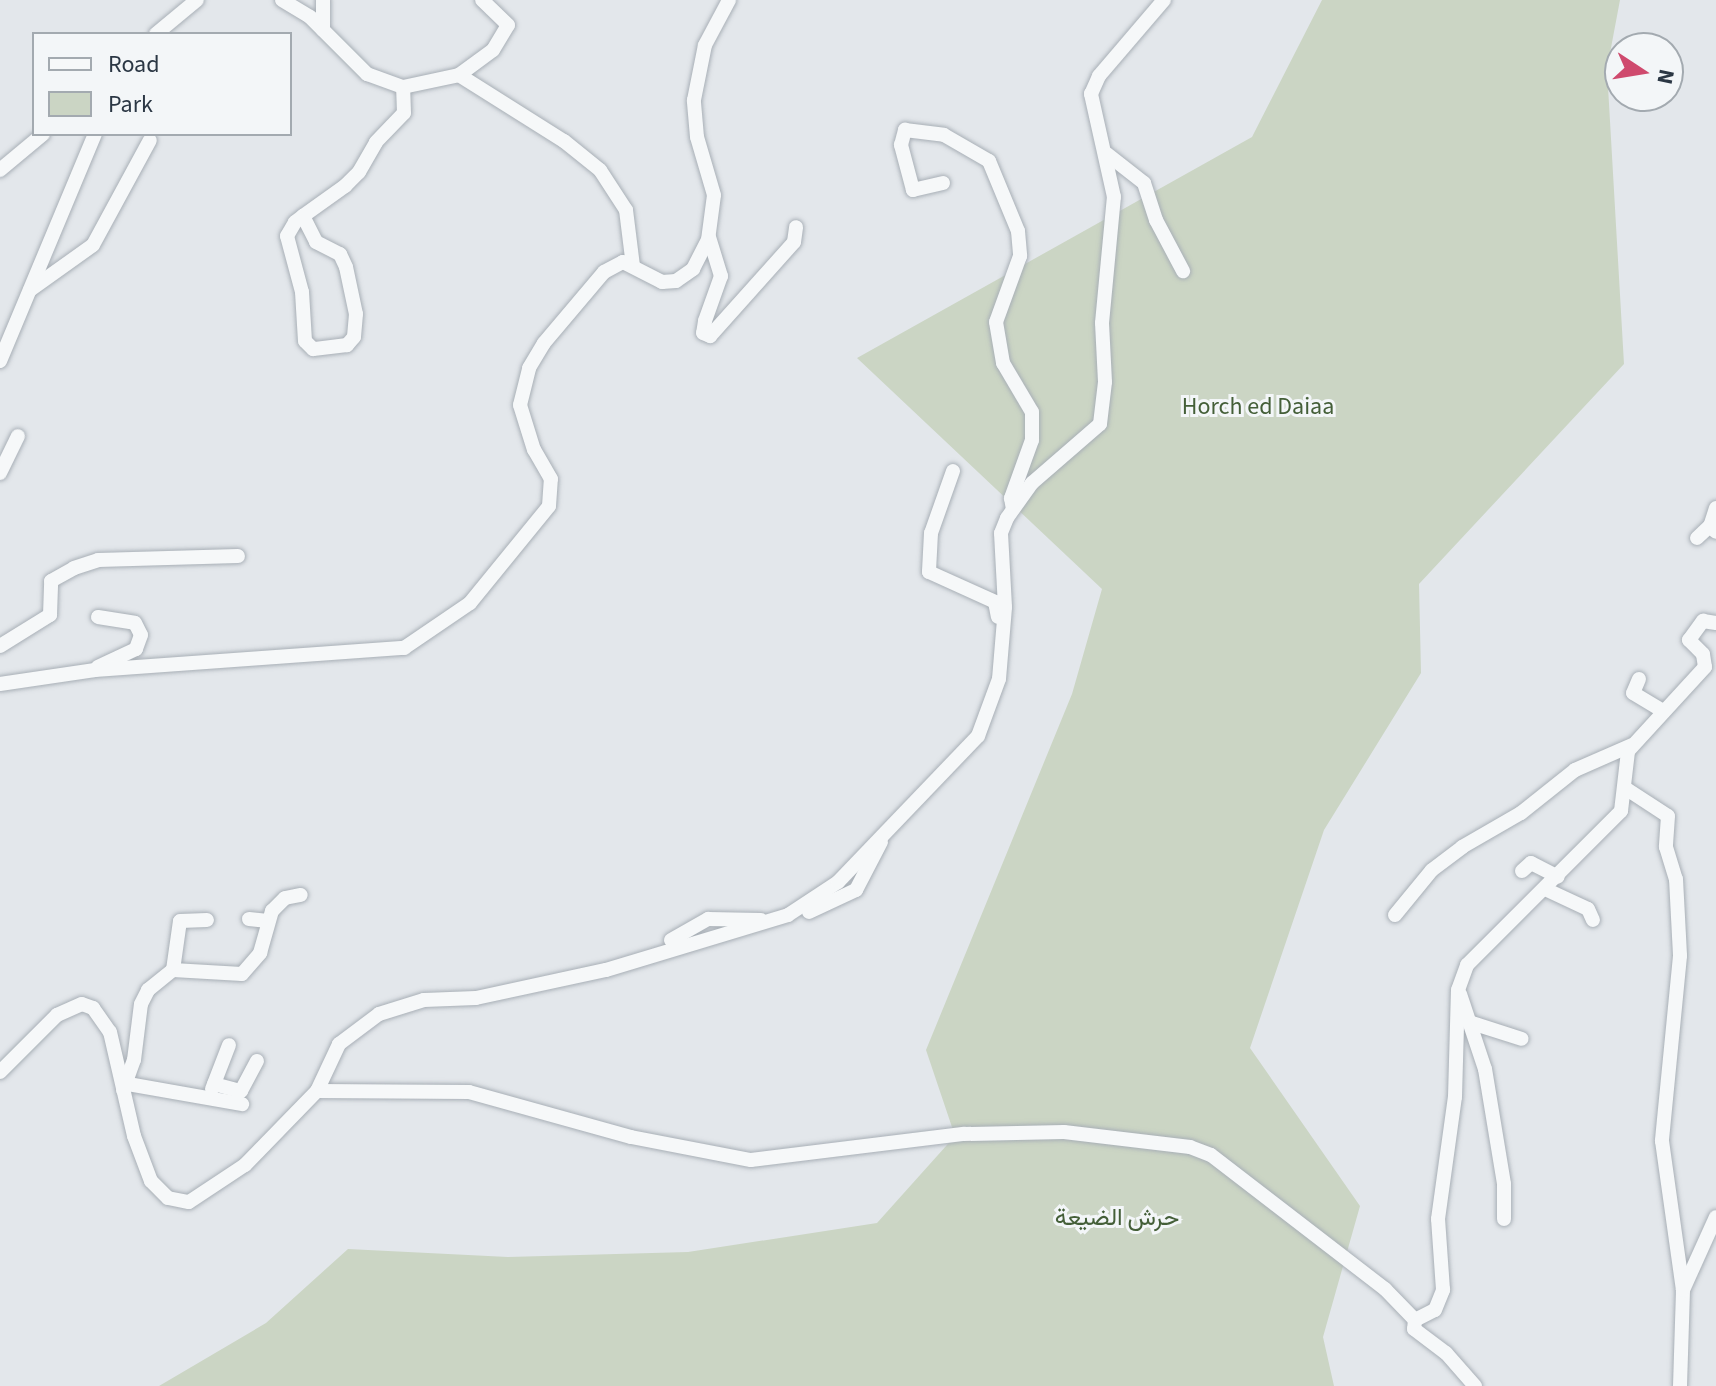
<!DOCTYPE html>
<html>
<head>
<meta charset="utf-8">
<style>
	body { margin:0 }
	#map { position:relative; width:1716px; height:1386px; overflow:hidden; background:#e3e7eb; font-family:"Source Sans 3",Vazirmatn,sans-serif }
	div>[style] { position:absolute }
	.green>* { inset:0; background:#cbd5c4 }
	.roads { filter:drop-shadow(0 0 2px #a8afb6) drop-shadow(0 0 2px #a8afb6) }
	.minor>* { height:14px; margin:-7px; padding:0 7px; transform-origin:7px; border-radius:7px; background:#f6f8f9 }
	span { translate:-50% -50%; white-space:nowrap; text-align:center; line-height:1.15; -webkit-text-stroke:6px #f3f6f8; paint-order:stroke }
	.park-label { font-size:24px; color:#445f38 }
	.legend { position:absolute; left:32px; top:32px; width:260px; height:104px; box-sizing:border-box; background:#f3f6f8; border:2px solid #a3aab0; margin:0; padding:10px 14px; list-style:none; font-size:24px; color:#2b3744 }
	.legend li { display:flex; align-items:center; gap:16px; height:40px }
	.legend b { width:40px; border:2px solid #a3aab0 }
	.north { position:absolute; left:1604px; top:32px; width:80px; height:80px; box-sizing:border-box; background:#f3f6f8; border:2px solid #a3aab0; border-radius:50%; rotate:102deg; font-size:22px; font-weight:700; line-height:32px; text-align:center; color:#2b3744 }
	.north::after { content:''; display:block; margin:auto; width:28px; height:36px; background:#cf4a6e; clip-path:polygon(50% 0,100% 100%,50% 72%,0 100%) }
</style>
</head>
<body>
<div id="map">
	<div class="green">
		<i style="clip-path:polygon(1322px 0,1620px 0,1607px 69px,1624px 364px,1419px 584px,1421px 673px,1324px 830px,1250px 1048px,1360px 1206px,1323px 1337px,1334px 1386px,159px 1386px,266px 1323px,348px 1249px,508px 1257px,688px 1252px,877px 1223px,955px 1136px,926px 1050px,1072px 694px,1102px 589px,857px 358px,1252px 137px)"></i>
	</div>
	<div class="roads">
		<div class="minor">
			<i style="left:282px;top:0;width:33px;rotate:31deg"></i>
			<i style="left:310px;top:17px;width:81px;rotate:45deg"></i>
			<i style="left:367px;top:74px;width:38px;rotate:20deg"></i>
			<i style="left:403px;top:87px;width:57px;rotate:-12.1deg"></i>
			<i style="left:459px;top:75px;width:42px;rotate:-36.3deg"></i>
			<i style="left:493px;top:50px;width:29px;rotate:-59deg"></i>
			<i style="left:508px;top:25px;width:36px;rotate:-136deg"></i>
			<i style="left:323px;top:0;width:30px;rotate:90deg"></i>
			<i style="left:156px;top:34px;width:53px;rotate:-39.7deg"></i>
			<i style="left:459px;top:75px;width:124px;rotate:32.2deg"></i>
			<i style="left:564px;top:141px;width:46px;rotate:38.9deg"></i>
			<i style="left:600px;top:170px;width:48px;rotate:57deg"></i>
			<i style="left:626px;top:210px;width:56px;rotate:82.9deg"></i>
			<i style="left:1107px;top:154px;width:47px;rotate:38.1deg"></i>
			<i style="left:1144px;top:183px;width:39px;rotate:72deg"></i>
			<i style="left:1156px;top:220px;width:58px;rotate:62.1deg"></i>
			<i style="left:0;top:170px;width:56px;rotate:-39.9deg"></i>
			<i style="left:943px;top:183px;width:31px;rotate:167deg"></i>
			<i style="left:913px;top:190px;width:47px;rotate:-104.9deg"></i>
			<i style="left:901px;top:145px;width:16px;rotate:-75deg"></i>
			<i style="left:905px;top:130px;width:39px;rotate:7deg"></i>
			<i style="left:944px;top:135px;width:52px;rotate:30deg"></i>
			<i style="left:989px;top:161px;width:76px;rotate:67.5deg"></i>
			<i style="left:1018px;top:231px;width:25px;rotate:85deg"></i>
			<i style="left:1020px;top:256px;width:70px;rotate:110deg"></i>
			<i style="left:996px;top:322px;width:42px;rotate:80.3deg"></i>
			<i style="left:1003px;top:363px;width:57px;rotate:59.4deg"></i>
			<i style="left:1032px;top:412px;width:28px;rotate:90deg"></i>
			<i style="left:1032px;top:440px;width:62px;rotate:109.9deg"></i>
			<i style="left:1011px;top:498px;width:11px;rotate:80deg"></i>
			<i style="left:303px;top:216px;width:29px;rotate:63deg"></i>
			<i style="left:316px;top:242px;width:27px;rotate:27deg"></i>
			<i style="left:340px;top:254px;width:14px;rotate:65deg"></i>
			<i style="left:346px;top:267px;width:48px;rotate:78deg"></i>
			<i style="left:356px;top:314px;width:23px;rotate:95deg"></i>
			<i style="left:354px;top:337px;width:11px;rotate:131deg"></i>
			<i style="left:347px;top:345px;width:34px;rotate:173deg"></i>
			<i style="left:313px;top:349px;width:11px;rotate:-135deg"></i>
			<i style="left:305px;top:341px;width:49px;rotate:-93.5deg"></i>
			<i style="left:302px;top:292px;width:58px;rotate:-105deg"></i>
			<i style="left:287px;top:236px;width:16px;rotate:-60deg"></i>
			<i style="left:295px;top:222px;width:10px;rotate:-37deg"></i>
			<i style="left:303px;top:216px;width:52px;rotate:-35.5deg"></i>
			<i style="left:345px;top:186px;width:20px;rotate:-45deg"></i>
			<i style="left:359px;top:172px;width:34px;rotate:-60deg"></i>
			<i style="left:376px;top:142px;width:40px;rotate:-46deg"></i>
			<i style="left:404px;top:113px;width:26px;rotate:-92deg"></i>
			<i style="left:709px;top:237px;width:41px;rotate:72.9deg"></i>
			<i style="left:721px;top:276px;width:48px;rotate:109.6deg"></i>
			<i style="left:705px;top:321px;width:12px;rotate:99deg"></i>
			<i style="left:703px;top:333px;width:8px;rotate:23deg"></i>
			<i style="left:710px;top:336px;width:126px;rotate:-48.2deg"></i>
			<i style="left:794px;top:242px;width:15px;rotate:-82deg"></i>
			<i style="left:30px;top:290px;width:77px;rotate:-35.5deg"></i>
			<i style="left:93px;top:245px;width:119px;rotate:-61.5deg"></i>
			<i style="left:0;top:361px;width:246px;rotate:-67.3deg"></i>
			<i style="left:953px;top:471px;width:66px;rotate:109.5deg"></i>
			<i style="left:931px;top:533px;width:39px;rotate:93deg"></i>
			<i style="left:929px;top:572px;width:72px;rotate:24.4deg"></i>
			<i style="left:995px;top:602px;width:15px;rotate:79deg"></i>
			<i style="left:0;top:473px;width:41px;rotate:-64.1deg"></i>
			<i style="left:1716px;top:508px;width:19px;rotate:108deg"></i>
			<i style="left:1710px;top:526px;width:8px;rotate:45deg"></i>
			<i style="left:1697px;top:538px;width:18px;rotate:-43deg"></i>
			<i style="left:98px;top:617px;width:37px;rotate:9deg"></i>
			<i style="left:135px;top:623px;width:13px;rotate:63deg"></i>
			<i style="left:141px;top:635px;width:15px;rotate:110deg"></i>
			<i style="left:136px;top:649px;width:42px;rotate:154.7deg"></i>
			<i style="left:0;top:646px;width:59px;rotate:-31.8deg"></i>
			<i style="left:50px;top:615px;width:34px;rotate:-88deg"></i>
			<i style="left:51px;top:581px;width:26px;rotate:-29deg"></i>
			<i style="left:74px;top:568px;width:25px;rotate:-18deg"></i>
			<i style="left:98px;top:560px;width:140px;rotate:-1.6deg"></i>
			<i style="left:1639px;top:679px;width:15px;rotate:113deg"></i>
			<i style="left:1633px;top:693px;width:35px;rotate:31deg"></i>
			<i style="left:0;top:684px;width:96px;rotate:-8.4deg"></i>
			<i style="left:95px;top:670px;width:310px;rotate:-4.1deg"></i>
			<i style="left:404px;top:648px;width:80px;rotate:-34.3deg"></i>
			<i style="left:470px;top:603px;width:125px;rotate:-50.8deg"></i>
			<i style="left:549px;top:506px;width:27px;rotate:-86deg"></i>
			<i style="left:551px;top:479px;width:34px;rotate:-120deg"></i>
			<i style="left:534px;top:450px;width:47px;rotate:-107.3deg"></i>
			<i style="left:520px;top:405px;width:38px;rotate:-76deg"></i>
			<i style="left:529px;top:368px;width:29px;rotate:-59deg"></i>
			<i style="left:544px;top:343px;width:93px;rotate:-49.8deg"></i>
			<i style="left:604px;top:272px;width:21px;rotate:-28deg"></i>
			<i style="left:623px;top:262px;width:44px;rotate:27.1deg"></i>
			<i style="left:662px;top:282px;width:14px;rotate:-4deg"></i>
			<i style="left:676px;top:281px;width:21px;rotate:-35deg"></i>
			<i style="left:693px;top:269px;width:33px;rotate:-63deg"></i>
			<i style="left:708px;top:240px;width:45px;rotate:-82.4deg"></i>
			<i style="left:714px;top:195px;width:60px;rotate:-106.3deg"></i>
			<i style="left:697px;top:137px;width:37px;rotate:-95deg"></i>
			<i style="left:694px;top:100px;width:56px;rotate:-78.7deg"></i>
			<i style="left:705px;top:45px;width:51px;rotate:-61.9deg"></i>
			<i style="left:1625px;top:788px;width:51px;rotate:33.1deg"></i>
			<i style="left:1668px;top:816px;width:31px;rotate:94deg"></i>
			<i style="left:1666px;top:847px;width:34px;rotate:73deg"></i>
			<i style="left:1676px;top:879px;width:77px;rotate:87deg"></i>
			<i style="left:1680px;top:956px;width:186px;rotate:95.6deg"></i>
			<i style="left:1662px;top:1141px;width:150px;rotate:82deg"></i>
			<i style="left:1522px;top:871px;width:12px;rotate:-42deg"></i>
			<i style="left:1531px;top:863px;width:30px;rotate:27deg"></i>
			<i style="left:1545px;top:889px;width:47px;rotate:24.9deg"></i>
			<i style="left:1588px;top:909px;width:12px;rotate:66deg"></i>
			<i style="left:809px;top:912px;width:52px;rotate:-25.1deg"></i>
			<i style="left:856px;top:890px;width:54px;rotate:-62.5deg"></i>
			<i style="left:1395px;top:915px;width:58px;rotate:-50.6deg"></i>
			<i style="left:1432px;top:870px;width:38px;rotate:-37deg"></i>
			<i style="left:1462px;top:847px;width:68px;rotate:-30deg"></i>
			<i style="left:1521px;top:813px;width:69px;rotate:-38.5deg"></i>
			<i style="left:1575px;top:770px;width:62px;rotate:-23.7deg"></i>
			<i style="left:249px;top:919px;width:19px;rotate:6deg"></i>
			<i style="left:671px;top:940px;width:43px;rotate:-29.6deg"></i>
			<i style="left:708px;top:919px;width:53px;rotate:1.1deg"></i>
			<i style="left:173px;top:970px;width:49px;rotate:-81.9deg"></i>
			<i style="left:180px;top:921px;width:27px;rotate:-2deg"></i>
			<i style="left:1460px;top:994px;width:79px;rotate:71.6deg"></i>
			<i style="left:1485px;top:1069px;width:117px;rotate:80.6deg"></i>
			<i style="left:1504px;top:1184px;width:35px;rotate:90deg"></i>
			<i style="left:1472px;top:1023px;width:52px;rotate:17.7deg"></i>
			<i style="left:0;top:1072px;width:81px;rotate:-45deg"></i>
			<i style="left:57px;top:1015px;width:27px;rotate:-24deg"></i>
			<i style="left:82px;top:1004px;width:12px;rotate:20deg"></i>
			<i style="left:93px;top:1008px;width:29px;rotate:55deg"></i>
			<i style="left:110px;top:1032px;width:107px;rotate:77deg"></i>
			<i style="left:134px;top:1136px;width:48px;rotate:69.3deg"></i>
			<i style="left:151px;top:1181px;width:24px;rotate:45deg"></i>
			<i style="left:168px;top:1198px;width:21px;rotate:11deg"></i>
			<i style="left:189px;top:1202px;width:67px;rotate:-33.5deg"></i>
			<i style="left:245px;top:1165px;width:103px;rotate:-45.8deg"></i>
			<i style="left:317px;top:1091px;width:52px;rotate:-64.9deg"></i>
			<i style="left:339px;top:1044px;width:50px;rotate:-36.9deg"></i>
			<i style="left:379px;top:1014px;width:47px;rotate:-17.3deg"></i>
			<i style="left:424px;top:1000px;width:52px;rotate:-2.2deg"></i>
			<i style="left:476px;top:998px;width:133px;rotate:-12.2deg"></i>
			<i style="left:606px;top:970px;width:190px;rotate:-16.8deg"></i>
			<i style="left:788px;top:915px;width:60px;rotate:-33.4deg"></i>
			<i style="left:838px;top:882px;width:202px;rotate:-46.2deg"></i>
			<i style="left:978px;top:736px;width:61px;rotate:-69.8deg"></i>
			<i style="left:999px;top:679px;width:72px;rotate:-85.2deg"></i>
			<i style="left:1005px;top:607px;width:74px;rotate:-93.1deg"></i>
			<i style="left:1001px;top:533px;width:16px;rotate:-68deg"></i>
			<i style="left:1007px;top:518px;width:43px;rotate:-54.5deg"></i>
			<i style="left:1032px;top:483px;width:90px;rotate:-40.9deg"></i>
			<i style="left:1100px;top:424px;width:42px;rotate:-83.2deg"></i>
			<i style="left:1105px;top:382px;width:59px;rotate:-92.9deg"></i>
			<i style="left:1102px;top:323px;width:127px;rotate:-84.6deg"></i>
			<i style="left:1114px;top:197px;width:106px;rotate:-102.6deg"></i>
			<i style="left:1091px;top:94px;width:20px;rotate:-66deg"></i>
			<i style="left:1099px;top:76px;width:100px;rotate:-49.5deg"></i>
			<i style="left:128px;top:1084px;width:116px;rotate:10deg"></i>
			<i style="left:214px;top:1084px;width:28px;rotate:15deg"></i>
			<i style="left:241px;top:1091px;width:34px;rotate:-62deg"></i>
			<i style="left:212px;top:1089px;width:47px;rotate:-68.9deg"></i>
			<i style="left:123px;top:1090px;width:32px;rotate:-70deg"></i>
			<i style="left:134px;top:1060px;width:56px;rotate:-82.9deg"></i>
			<i style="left:141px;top:1004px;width:16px;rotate:-63deg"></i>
			<i style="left:148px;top:990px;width:32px;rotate:-39deg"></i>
			<i style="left:173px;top:970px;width:69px;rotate:3.3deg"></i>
			<i style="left:242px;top:974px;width:28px;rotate:-49deg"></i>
			<i style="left:260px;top:953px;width:44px;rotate:-74.1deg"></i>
			<i style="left:272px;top:911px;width:18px;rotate:-45deg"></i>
			<i style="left:285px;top:898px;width:16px;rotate:-11deg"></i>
			<i style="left:317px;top:1091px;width:152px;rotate:0.4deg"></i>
			<i style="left:469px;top:1092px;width:168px;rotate:15.5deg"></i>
			<i style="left:631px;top:1137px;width:122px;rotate:10.9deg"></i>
			<i style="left:751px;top:1160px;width:215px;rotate:-7deg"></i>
			<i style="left:964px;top:1134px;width:100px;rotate:-1.1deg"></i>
			<i style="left:1064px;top:1132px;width:127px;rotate:6.8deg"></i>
			<i style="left:1190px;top:1147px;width:22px;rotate:21deg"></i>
			<i style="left:1211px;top:1155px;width:220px;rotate:37.6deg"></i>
			<i style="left:1385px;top:1289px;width:43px;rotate:45.9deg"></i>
			<i style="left:1415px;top:1320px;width:9px;rotate:96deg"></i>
			<i style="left:1414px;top:1329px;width:40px;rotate:37deg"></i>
			<i style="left:1446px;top:1353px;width:44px;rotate:48.7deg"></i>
			<i style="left:1415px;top:1320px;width:22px;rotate:-27deg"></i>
			<i style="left:1435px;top:1310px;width:22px;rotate:-68deg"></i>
			<i style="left:1443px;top:1290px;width:71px;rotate:-94deg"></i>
			<i style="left:1438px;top:1219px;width:123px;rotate:-82.1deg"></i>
			<i style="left:1455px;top:1097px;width:107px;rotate:-88.4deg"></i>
			<i style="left:1458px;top:990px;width:27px;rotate:-70deg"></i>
			<i style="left:1467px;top:965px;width:218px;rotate:-45deg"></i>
			<i style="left:1621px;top:811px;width:60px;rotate:-83.3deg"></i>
			<i style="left:1628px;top:751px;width:114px;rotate:-47.5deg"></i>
			<i style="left:1705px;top:667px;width:13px;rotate:-99deg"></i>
			<i style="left:1703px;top:654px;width:20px;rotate:-135deg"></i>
			<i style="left:1689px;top:640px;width:24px;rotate:-54deg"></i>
			<i style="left:1703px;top:621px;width:13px;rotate:9deg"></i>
			<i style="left:1680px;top:1386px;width:96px;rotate:-88.2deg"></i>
			<i style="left:1683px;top:1290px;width:80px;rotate:-65.7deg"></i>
		</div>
	</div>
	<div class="park-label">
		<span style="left:1258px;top:407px">Horch ed Daiaa</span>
		<span style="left:1117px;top:1218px">حرش الضيعة</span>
	</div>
	<ul class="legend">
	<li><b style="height:10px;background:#f6f8f9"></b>Road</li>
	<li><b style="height:22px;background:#cbd5c4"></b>Park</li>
	</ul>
	<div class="north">N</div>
</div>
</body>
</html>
